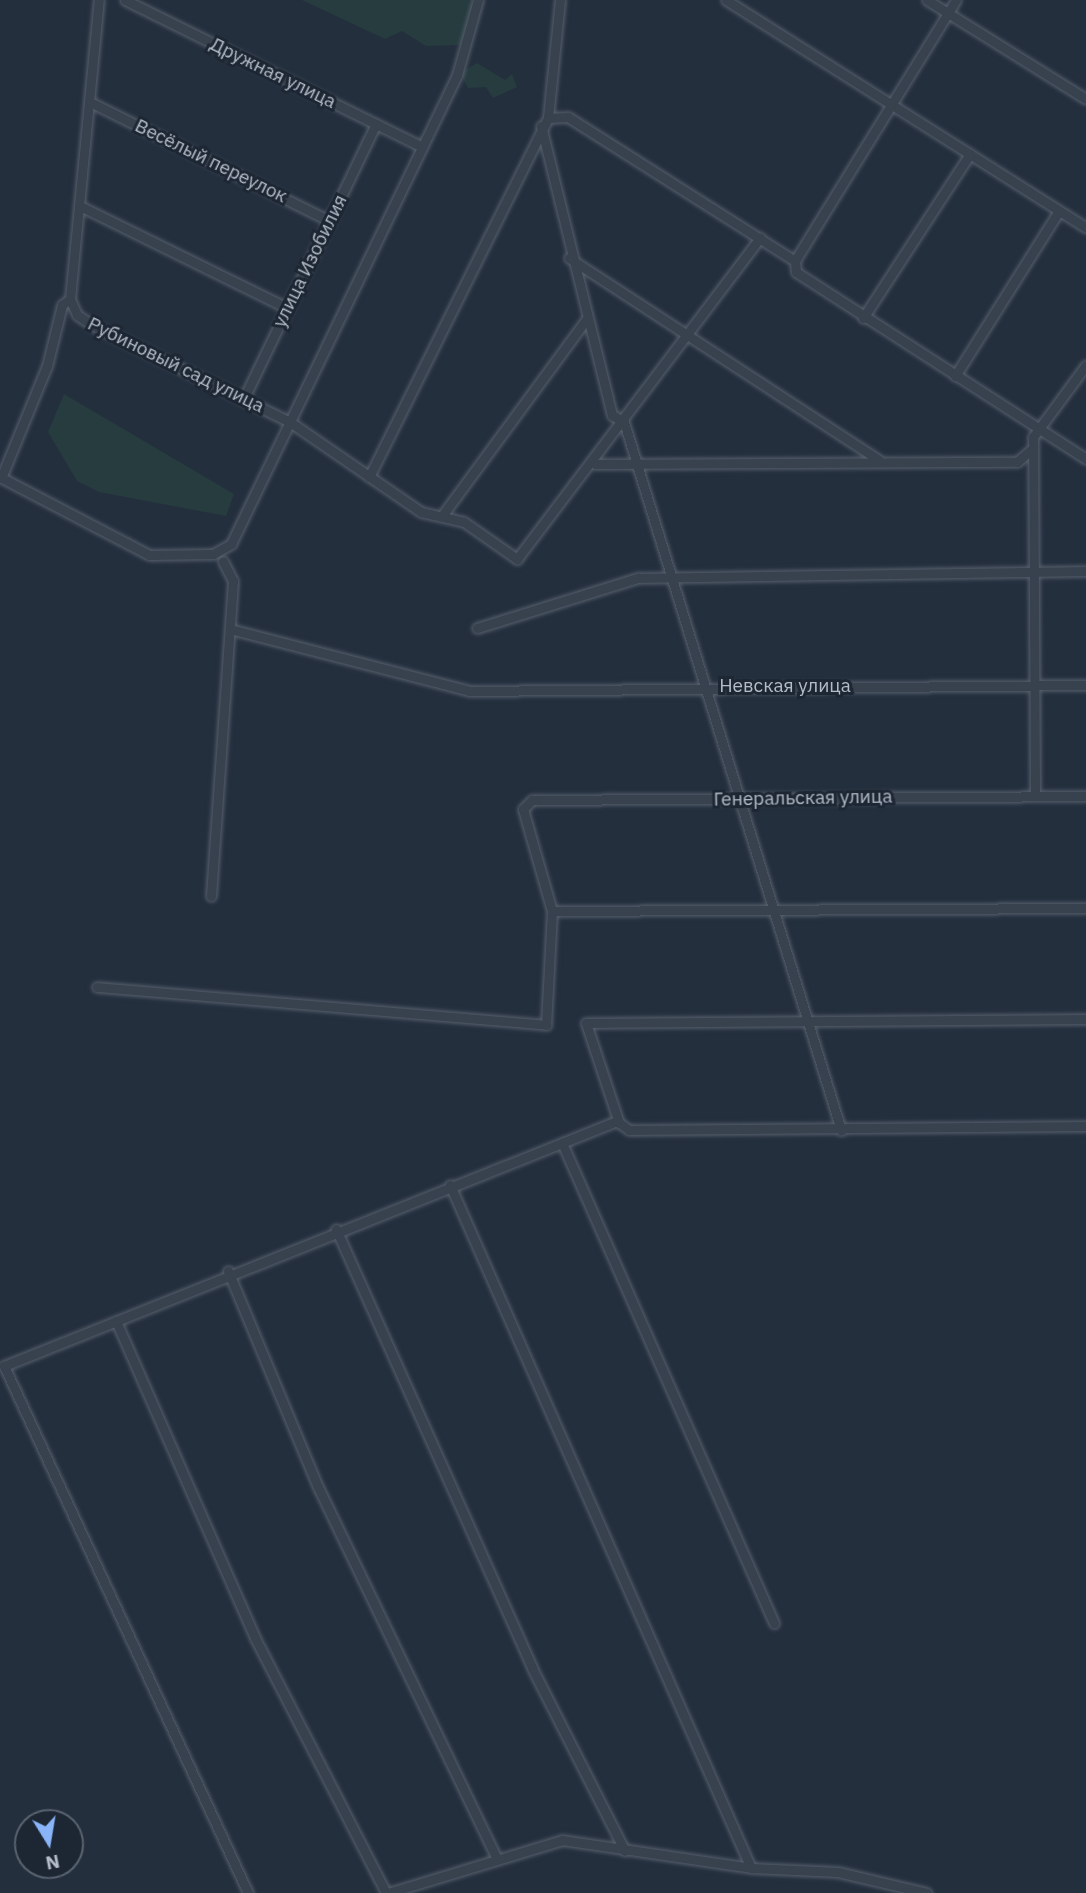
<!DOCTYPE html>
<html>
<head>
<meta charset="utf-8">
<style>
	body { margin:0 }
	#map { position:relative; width:1086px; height:1893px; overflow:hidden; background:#242f3e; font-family:"IBM Plex Sans",sans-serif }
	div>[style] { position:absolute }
	.green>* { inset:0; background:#263c3f }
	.roads { filter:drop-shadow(0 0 2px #565f6c) drop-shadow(0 0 2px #565f6c) }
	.street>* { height:9px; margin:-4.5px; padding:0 4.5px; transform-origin:4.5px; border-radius:4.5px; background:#38414e }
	span { translate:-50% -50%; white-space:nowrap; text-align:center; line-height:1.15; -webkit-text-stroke:6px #1d2633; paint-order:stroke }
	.street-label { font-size:19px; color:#b4bcc9 }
	.north { position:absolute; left:14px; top:1809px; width:70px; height:70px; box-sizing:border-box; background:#1d2633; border:2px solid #59626f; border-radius:50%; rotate:169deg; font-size:19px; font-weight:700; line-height:28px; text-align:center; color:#b4bcc9 }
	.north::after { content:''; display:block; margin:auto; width:24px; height:32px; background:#8ab4f8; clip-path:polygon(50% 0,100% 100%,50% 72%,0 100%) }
</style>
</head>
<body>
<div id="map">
	<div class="green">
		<i style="clip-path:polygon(302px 0,472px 0,473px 8px,462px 45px,426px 46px,402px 31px,385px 39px)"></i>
		<i style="clip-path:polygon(477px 63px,505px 80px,512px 74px,517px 87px,493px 98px,486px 87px,468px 88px,460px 73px)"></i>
		<i style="clip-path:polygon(64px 394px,234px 494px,226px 516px,99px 492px,77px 481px,48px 432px)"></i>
	</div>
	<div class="roads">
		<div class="street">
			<i style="left:125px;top:0;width:331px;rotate:26.3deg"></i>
			<i style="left:726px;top:0;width:426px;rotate:32.3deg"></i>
			<i style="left:927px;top:0;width:187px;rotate:31.9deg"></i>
			<i style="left:956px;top:0;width:307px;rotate:121.7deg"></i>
			<i style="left:795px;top:261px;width:11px;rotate:85deg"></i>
			<i style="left:796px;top:272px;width:345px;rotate:32.8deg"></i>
			<i style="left:92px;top:103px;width:266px;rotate:26.4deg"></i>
			<i style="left:548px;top:118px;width:119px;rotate:-84.2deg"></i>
			<i style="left:541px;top:126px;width:298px;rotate:76.2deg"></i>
			<i style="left:612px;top:415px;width:14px;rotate:30deg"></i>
			<i style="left:82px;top:207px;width:229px;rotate:26.2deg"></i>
			<i style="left:569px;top:258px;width:370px;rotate:33.1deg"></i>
			<i style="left:70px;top:299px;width:17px;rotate:66deg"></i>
			<i style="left:77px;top:315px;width:20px;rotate:33deg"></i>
			<i style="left:94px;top:326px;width:218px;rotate:26.1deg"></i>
			<i style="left:290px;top:422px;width:159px;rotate:34.5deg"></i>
			<i style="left:421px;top:512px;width:44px;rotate:13.1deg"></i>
			<i style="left:464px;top:522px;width:65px;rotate:34.9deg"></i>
			<i style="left:517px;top:559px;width:403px;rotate:-52.9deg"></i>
			<i style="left:863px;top:318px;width:196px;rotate:-56.9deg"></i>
			<i style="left:955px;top:376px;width:195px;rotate:-57.8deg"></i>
			<i style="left:244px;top:398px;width:304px;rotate:-64.3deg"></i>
			<i style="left:624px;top:422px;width:741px;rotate:72.96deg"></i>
			<i style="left:595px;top:464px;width:422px;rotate:-0.3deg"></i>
			<i style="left:1017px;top:462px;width:20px;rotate:-41deg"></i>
			<i style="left:0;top:477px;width:168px;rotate:27.6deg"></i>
			<i style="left:149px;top:555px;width:64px;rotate:-0.9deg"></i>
			<i style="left:213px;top:554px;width:21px;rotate:-29deg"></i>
			<i style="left:231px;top:544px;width:521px;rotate:-64.27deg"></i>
			<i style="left:457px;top:75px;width:78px;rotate:-74.4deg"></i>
			<i style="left:369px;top:477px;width:401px;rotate:-63.5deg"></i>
			<i style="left:548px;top:118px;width:20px;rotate:-3deg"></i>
			<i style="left:568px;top:117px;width:269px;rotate:32.4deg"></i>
			<i style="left:1px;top:478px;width:121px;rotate:-67.7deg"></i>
			<i style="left:47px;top:366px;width:63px;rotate:-76.2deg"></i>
			<i style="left:62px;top:305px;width:10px;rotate:-37deg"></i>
			<i style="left:70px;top:299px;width:300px;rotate:-84.5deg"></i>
			<i style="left:444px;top:513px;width:240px;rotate:-53.7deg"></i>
			<i style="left:477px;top:628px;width:169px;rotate:-17.3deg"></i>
			<i style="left:638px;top:578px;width:448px;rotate:-0.9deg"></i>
			<i style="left:230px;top:629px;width:247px;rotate:14.5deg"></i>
			<i style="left:469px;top:691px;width:617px;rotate:-0.56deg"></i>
			<i style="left:1035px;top:796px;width:359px;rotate:-90.3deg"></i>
			<i style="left:1033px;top:437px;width:89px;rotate:-53.6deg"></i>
			<i style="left:211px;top:896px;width:316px;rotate:-86deg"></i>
			<i style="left:233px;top:581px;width:22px;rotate:-117deg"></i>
			<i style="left:552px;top:911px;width:534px;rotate:-0.32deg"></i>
			<i style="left:97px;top:987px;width:451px;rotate:4.8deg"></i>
			<i style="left:546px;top:1025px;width:114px;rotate:-87deg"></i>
			<i style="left:552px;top:911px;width:106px;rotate:-105.9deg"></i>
			<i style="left:523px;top:809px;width:13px;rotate:-45deg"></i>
			<i style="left:532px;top:800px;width:554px;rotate:-0.41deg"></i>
			<i style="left:619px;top:1123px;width:105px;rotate:-108.3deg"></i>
			<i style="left:586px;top:1023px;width:500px;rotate:-0.46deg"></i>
			<i style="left:562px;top:1143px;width:525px;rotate:66.17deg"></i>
			<i style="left:450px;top:1185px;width:746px;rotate:66.22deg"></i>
			<i style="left:336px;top:1229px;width:481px;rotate:65.9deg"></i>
			<i style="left:532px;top:1668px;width:205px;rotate:63.1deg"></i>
			<i style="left:228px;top:1271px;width:234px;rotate:67.4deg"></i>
			<i style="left:318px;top:1487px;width:411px;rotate:64.3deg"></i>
			<i style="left:116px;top:1321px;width:346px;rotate:66.3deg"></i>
			<i style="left:255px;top:1638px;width:287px;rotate:62.8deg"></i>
			<i style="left:248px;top:1893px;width:581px;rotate:-114.84deg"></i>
			<i style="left:4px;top:1366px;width:660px;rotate:-21.79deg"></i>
			<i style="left:617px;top:1121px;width:15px;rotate:37deg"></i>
			<i style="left:629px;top:1130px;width:457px;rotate:-0.5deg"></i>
			<i style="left:388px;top:1893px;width:182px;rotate:-16.9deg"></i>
			<i style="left:562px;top:1840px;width:191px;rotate:8.4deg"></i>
			<i style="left:751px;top:1868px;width:87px;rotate:2.6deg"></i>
			<i style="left:838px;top:1872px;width:91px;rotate:13.3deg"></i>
		</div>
	</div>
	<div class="street-label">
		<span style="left:273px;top:73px;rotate:26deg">Дружная улица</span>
		<span style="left:211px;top:161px;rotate:26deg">Весёлый переулок</span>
		<span style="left:310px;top:261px;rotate:-64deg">улица Изобилия</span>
		<span style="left:176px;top:365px;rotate:26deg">Рубиновый сад улица</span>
		<span style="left:785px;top:686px">Невская улица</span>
		<span style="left:803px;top:798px;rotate:-1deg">Генеральская улица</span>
	</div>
	<div class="north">N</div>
</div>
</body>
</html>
